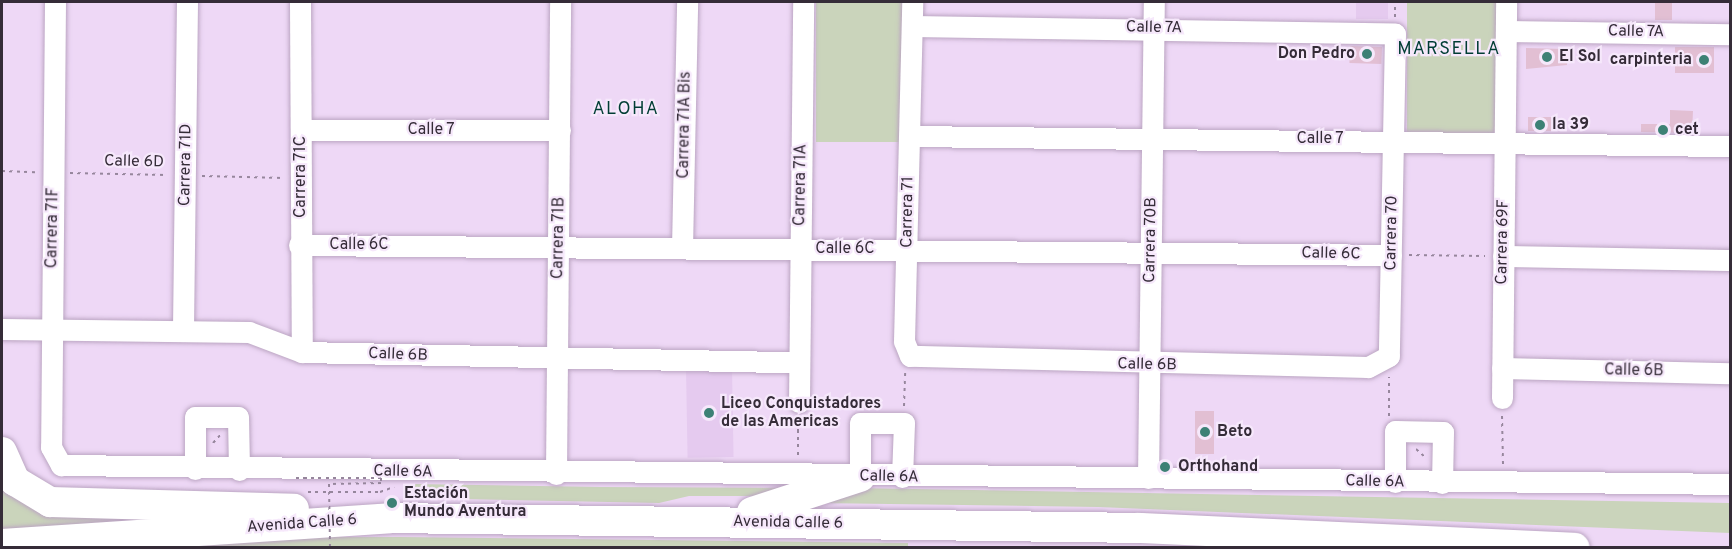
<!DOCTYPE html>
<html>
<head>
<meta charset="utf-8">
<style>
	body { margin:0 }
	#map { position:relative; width:1732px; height:549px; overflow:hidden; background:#eed8f6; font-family:Overpass,sans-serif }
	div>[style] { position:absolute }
	.built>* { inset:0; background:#e5caef; transform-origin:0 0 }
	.green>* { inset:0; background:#cad4bb; transform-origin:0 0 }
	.building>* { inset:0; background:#e2bfd3; transform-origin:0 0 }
	.path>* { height:2px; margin-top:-1px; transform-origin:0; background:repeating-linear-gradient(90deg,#96869c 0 3px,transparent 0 7.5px) }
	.roads { filter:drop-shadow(0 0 2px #bba5c2) drop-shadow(0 0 2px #bba5c2) }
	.minor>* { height:21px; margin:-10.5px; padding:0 10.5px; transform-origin:10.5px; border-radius:10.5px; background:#fff }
	.highway>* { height:30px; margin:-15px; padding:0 15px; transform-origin:15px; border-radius:15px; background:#fff }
	.path-bridge>* { height:2px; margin-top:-1px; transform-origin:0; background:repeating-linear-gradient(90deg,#96869c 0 3px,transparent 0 7.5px) }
	.dots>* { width:16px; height:16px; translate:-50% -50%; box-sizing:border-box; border:3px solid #f6e8fb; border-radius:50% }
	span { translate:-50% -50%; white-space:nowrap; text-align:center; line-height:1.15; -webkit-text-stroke:4.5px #f6e8fb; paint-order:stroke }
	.street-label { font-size:16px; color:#352c38 }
	.poi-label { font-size:16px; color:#352c38; font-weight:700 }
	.right { translate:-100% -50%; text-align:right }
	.left { translate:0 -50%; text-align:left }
	.neighbourhood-label { font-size:18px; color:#003d34; letter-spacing:1.5px }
	.frame { position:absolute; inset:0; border:3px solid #352c38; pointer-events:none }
</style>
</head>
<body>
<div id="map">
	<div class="built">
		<i style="left:1356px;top:2px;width:32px;height:17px"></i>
		<i style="left:732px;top:368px;width:89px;height:46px;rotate:89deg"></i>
	</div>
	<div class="green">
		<i style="left:816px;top:2px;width:86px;height:140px"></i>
		<i style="left:1407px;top:2px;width:90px;height:131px"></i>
		<i style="clip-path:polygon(2px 472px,5px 480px,238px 516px,2px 534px)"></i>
		<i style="clip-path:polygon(413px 484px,601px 487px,810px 488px,789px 496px,689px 496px,659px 503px,413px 498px)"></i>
		<i style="clip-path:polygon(853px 488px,1730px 503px,1730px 533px,1098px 507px,816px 503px)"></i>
		<i style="clip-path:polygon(320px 537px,399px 537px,908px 543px,908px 548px,120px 548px)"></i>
	</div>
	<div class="building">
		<i style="left:1655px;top:3px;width:17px;height:17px"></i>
		<i style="left:1350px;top:46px;width:32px;height:17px;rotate:2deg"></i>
		<i style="left:1675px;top:47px;width:39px;height:26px"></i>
		<i style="clip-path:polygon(1526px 48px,1567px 49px,1567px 65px,1526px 69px)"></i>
		<i style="clip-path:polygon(1670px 110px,1693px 111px,1692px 133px,1641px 132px,1641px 124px,1670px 124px)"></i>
		<i style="left:1528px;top:117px;width:26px;height:14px"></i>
		<i style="left:1195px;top:411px;width:19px;height:43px"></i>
	</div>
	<div class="path">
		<i style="left:1395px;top:17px;width:15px;rotate:-90deg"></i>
		<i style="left:2px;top:171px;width:33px;rotate:2deg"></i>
		<i style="left:70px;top:173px;width:97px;rotate:1.2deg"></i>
		<i style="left:202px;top:176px;width:82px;rotate:1.4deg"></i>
		<i style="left:1409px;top:255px;width:76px;rotate:0.8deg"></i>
		<i style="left:904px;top:406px;width:33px;rotate:-88deg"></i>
		<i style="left:1389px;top:416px;width:39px;rotate:-90deg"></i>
		<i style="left:1502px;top:416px;width:48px;rotate:88.8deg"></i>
		<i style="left:213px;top:443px;width:12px;rotate:-48deg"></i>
		<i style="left:1416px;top:449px;width:12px;rotate:42deg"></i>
		<i style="left:798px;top:455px;width:36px;rotate:-90deg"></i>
		<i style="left:308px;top:492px;width:72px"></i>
		<i style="left:380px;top:492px;width:15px;rotate:-20deg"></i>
	</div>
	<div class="roads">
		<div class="minor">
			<i style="left:55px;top:2px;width:445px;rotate:90.5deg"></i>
			<i style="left:51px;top:447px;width:21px;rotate:61deg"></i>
			<i style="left:61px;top:465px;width:1669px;rotate:0.65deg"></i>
			<i style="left:300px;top:2px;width:350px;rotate:89.7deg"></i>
			<i style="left:912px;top:26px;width:483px;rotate:0.9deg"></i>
			<i style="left:1395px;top:34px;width:322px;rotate:91.1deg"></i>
			<i style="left:1389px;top:356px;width:24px;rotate:152deg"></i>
			<i style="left:1368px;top:367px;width:458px;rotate:-178.6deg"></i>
			<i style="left:910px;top:356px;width:16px;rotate:-112deg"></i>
			<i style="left:904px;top:341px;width:339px;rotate:-88.6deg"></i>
			<i style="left:1506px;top:31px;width:224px;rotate:0.8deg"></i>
			<i style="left:301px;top:130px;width:259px"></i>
			<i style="left:910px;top:136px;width:820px;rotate:0.7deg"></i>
			<i style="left:299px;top:245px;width:1092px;rotate:0.52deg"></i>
			<i style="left:682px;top:248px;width:246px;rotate:-88.8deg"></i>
			<i style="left:1503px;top:256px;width:227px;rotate:1deg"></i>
			<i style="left:2px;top:329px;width:247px;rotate:0.7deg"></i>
			<i style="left:249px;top:332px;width:57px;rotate:20.7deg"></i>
			<i style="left:302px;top:352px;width:496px;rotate:1.2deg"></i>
			<i style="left:183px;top:329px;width:327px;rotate:-89.3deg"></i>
			<i style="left:1502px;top:368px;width:228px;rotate:1.3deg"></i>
			<i style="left:1502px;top:398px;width:396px;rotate:-89.4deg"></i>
			<i style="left:799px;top:402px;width:400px;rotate:-89.4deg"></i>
			<i style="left:195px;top:469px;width:52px;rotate:-90deg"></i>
			<i style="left:195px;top:417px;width:43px"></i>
			<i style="left:238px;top:417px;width:53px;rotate:88.9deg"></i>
			<i style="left:556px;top:474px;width:472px;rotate:-89.5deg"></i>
			<i style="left:860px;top:477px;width:54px;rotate:-90deg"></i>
			<i style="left:860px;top:423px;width:44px"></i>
			<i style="left:904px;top:423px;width:54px;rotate:92.1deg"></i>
			<i style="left:1148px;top:478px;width:476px;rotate:-89.3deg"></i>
			<i style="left:1395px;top:482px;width:51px;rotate:-90deg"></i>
			<i style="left:1395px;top:431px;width:48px;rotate:1.2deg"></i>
			<i style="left:1443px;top:432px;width:51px;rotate:91.1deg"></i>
		</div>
		<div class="highway">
			<i style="left:2px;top:452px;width:32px;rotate:66deg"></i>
			<i style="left:15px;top:481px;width:41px;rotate:31deg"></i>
			<i style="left:50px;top:502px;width:244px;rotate:1.6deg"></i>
			<i style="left:752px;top:512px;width:114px;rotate:-18deg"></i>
			<i style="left:2px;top:544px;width:389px;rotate:-3.8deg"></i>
			<i style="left:390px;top:518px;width:750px;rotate:0.76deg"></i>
			<i style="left:1140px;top:528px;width:435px;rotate:2.6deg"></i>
		</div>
	</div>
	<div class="path-bridge">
		<i style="left:296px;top:478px;width:85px"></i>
		<i style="left:381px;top:478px;width:5px;rotate:90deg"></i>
		<i style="left:381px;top:483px;width:52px;rotate:178.9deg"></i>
		<i style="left:329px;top:484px;width:64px;rotate:89.1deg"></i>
	</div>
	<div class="dots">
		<i style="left:1367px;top:54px;background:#3d8175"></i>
		<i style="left:1547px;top:57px;background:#3d8175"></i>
		<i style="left:1704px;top:60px;background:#3d8175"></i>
		<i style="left:1540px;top:125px;background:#3d8175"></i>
		<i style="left:1663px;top:130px;background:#3d8175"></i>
		<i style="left:709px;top:413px;background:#3d8175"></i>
		<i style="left:1205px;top:432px;background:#3d8175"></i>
		<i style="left:1165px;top:467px;background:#3d8175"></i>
		<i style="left:392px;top:503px;background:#3d8175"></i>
	</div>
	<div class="street-label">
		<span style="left:1154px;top:28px;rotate:1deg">Calle 7A</span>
		<span style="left:1636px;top:32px;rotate:1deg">Calle 7A</span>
		<span style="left:685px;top:125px;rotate:-89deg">Carrera 71A Bis</span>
		<span style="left:431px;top:130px">Calle 7</span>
		<span style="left:1320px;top:139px">Calle 7</span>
		<span style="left:134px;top:162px;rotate:1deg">Calle 6D</span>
		<span style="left:186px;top:165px;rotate:-89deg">Carrera 71D</span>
		<span style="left:301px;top:177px;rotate:-90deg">Carrera 71C</span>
		<span style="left:801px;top:185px;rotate:-89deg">Carrera 71A</span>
		<span style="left:908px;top:212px;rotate:-89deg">Carrera 71</span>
		<span style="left:53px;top:228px;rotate:-89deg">Carrera 71F</span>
		<span style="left:1392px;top:233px;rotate:-89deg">Carrera 70</span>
		<span style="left:559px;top:238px;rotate:-89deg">Carrera 71B</span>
		<span style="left:1151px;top:240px;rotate:-89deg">Carrera 70B</span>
		<span style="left:1503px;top:242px;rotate:-89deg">Carrera 69F</span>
		<span style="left:359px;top:245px">Calle 6C</span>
		<span style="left:845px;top:249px">Calle 6C</span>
		<span style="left:1331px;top:254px;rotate:1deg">Calle 6C</span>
		<span style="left:398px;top:355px;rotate:2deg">Calle 6B</span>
		<span style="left:1147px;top:365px;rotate:1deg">Calle 6B</span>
		<span style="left:1634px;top:371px;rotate:1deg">Calle 6B</span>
		<span style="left:403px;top:472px;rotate:1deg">Calle 6A</span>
		<span style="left:889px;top:477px;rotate:1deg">Calle 6A</span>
		<span style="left:1375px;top:482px;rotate:1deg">Calle 6A</span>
		<span style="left:788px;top:523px;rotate:1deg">Avenida Calle 6</span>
		<span style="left:302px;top:524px;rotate:-4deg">Avenida Calle 6</span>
	</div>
	<div class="poi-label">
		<span class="right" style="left:1355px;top:54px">Don Pedro</span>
		<span class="left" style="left:1559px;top:57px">El Sol</span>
		<span class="right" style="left:1692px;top:60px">carpinteria</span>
		<span class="left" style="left:1552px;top:125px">la 39</span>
		<span class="left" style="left:1675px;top:130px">cet</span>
		<span class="left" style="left:721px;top:413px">Liceo Conquistadores<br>de las Americas</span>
		<span class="left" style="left:1217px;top:432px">Beto</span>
		<span class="left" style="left:1178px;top:467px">Orthohand</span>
		<span class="left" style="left:404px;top:503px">Estación<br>Mundo Aventura</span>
	</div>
	<div class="neighbourhood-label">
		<span style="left:1449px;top:50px">MARSELLA</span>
		<span style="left:626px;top:110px">ALOHA</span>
	</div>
	<div class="frame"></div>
</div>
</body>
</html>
